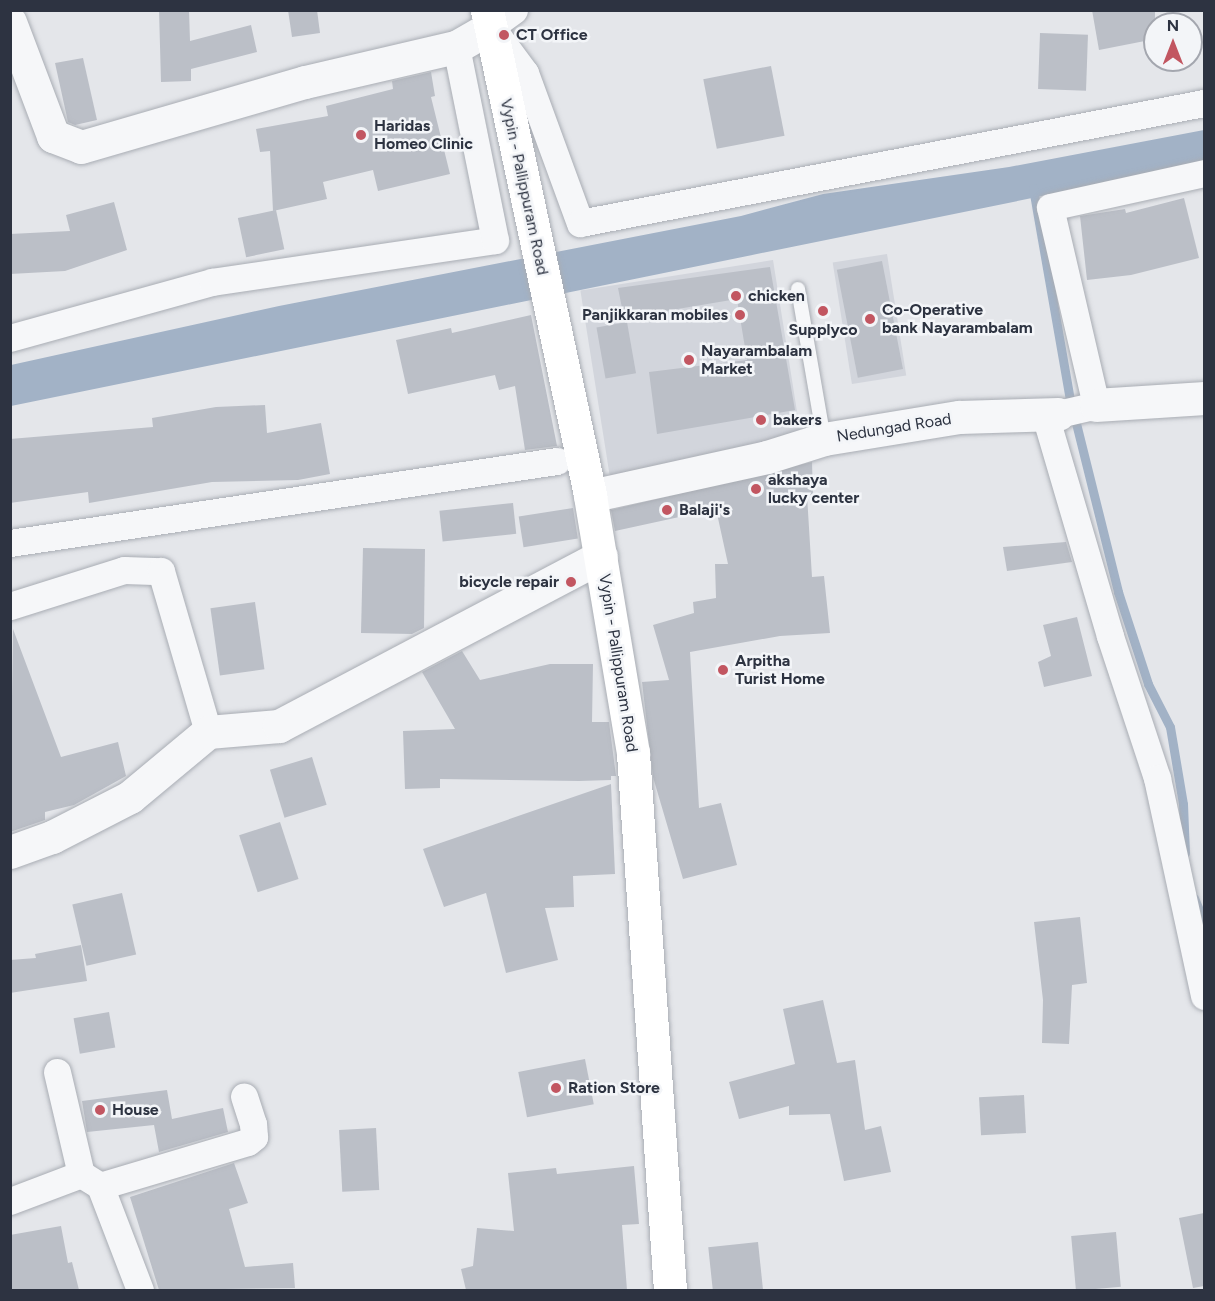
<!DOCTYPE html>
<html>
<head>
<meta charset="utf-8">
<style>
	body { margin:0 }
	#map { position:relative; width:1215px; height:1301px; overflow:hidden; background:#e4e6ea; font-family:Figtree,sans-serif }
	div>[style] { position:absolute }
	.built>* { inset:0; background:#d2d5dc; transform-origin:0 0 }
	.water>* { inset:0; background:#a2b2c6 }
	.stream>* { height:9px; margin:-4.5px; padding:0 4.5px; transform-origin:4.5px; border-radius:4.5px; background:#a2b2c6 }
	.building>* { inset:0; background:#bbbfc7; transform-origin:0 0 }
	.roads { filter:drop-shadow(0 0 2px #a9adb4) drop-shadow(0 0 2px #a9adb4) }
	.service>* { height:14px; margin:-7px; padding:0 7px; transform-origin:7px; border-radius:7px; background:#f6f7f9 }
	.minor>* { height:27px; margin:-13.5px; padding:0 13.5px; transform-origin:13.5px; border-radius:13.5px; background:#f6f7f9 }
	.tertiary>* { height:33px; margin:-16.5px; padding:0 16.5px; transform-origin:16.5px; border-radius:16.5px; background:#f6f7f9 }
	.primary>* { height:33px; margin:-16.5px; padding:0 16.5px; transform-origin:16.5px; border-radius:16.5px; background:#fff }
	.dots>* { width:16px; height:16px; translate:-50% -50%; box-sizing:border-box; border:3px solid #f3f5f8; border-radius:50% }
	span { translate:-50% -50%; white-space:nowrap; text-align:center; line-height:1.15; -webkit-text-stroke:5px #f3f5f8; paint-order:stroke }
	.poi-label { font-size:16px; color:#2d3341; font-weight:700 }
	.left { translate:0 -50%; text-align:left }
	.right { translate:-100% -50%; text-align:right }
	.street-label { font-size:16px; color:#2d3341 }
	.frame { position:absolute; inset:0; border:12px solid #2d3341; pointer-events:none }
	.north { position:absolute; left:1143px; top:12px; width:60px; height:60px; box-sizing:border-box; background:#f3f5f8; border:2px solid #a4a7af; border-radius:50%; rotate:0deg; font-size:16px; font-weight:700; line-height:24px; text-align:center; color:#2d3341 }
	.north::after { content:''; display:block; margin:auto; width:21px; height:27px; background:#c25661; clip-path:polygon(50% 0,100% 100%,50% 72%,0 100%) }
</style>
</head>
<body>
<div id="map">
	<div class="built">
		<i style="left:887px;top:254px;width:123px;height:55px;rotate:81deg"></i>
		<i style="left:773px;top:260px;width:190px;height:195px;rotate:81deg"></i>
	</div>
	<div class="water">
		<i style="clip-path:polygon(1204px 130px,1204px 163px,11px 406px,11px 365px,279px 306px,741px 216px,823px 194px,1009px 167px)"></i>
	</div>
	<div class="stream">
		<i style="left:1033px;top:188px;width:214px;rotate:80.1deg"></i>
		<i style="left:1070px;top:399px;width:199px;rotate:76deg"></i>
		<i style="left:1118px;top:592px;width:97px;rotate:71.9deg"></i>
		<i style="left:1148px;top:684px;width:48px;rotate:62.9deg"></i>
		<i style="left:1170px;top:727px;width:78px;rotate:80.4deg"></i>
		<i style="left:1183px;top:804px;width:49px;rotate:87.7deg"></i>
		<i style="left:1194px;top:898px;width:26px;rotate:67deg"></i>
	</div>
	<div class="building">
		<i style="clip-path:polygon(159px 10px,189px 10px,190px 41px,251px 25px,257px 52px,191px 69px,191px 81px,161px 82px)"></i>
		<i style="clip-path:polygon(288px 10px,317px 10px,320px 33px,292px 37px)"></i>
		<i style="clip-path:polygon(1092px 10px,1155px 10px,1155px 39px,1099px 50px)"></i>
		<i style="left:1040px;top:33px;width:48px;height:56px;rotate:2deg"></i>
		<i style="clip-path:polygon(83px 58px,97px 120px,75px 125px,68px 122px,55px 63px)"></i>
		<i style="left:771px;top:66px;width:71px;height:69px;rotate:79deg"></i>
		<i style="clip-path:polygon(431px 72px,435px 96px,431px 97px,450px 174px,378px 191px,373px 170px,323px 182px,327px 199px,273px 211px,270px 151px,260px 152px,256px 129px,328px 116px,326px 106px,393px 89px,392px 81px)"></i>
		<i style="clip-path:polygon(1184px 198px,1199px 258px,1131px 275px,1087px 280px,1080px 216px,1125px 209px,1126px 213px)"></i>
		<i style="clip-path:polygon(114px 202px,127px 250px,65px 271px,10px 274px,10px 234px,70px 231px,66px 215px)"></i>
		<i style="left:276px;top:210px;width:40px;height:39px;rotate:78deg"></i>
		<i style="left:882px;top:261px;width:110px;height:46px;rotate:79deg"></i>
		<i style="clip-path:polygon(770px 267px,795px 410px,657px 434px,649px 372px,747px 360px,737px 299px,624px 318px,618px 288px)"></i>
		<i style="clip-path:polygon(531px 315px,557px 446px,525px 450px,515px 386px,499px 390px,495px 375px,408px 394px,396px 340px,451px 328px,452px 333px)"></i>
		<i style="left:627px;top:322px;width:52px;height:31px;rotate:80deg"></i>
		<i style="clip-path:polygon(265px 405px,267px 433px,321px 423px,330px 474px,298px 480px,212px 482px,89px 503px,88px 492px,10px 503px,10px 439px,153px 427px,152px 418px,216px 407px)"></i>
		<i style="clip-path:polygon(812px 462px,813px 495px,807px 495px,812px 577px,824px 576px,830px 633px,780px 636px,690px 652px,699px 808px,721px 803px,737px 865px,683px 879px,653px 777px,642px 682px,669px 680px,653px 625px,694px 613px,693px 602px,716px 598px,715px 564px,728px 564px,716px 509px,615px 531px,611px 510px)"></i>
		<i style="left:513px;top:503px;width:31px;height:74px;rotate:84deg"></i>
		<i style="left:573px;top:508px;width:31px;height:55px;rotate:81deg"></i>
		<i style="clip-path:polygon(1066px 542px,1072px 562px,1007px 571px,1003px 547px)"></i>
		<i style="clip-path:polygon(363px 548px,425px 549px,424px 628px,412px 634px,361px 633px)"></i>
		<i style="left:255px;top:602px;width:68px;height:45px;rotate:82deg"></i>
		<i style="clip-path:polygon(1077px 617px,1092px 676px,1044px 687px,1038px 662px,1051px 656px,1043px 625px)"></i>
		<i style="clip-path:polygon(13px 629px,61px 757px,118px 742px,126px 776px,74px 805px,45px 812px,45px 820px,10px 832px)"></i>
		<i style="clip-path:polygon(462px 651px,480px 680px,550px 664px,593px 664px,592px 722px,609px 722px,616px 776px,611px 776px,611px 780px,579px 781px,440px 779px,440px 788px,405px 789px,403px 731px,455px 729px,422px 672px)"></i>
		<i style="left:312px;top:757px;width:50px;height:44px;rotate:73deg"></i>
		<i style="clip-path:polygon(611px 784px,615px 874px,573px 876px,574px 907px,545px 908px,558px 960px,506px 973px,486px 893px,444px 907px,423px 849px)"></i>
		<i style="left:280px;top:822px;width:60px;height:43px;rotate:72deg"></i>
		<i style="left:122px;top:893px;width:63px;height:51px;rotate:77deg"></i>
		<i style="clip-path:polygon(1080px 917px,1087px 983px,1072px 985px,1069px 1044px,1042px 1043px,1043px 1000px,1034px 922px)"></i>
		<i style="clip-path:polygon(81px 945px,87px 981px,10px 993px,10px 960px,36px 958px,35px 954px)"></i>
		<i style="clip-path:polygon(823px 1000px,837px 1063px,855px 1060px,865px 1130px,881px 1126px,891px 1172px,844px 1181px,830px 1114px,789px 1115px,789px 1106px,739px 1119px,729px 1082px,795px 1064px,783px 1009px)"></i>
		<i style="left:109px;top:1012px;width:36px;height:36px;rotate:80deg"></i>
		<i style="left:585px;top:1059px;width:46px;height:68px;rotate:79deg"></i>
		<i style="clip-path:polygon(167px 1090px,172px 1119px,223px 1108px,228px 1132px,159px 1152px,154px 1125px,87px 1132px,82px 1101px)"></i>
		<i style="left:1024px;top:1095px;width:38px;height:45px;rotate:87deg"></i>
		<i style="left:376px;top:1128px;width:62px;height:37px;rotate:87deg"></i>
		<i style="clip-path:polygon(234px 1163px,248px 1203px,229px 1209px,245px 1267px,293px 1263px,295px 1288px,159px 1290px,130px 1197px)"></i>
		<i style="clip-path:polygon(634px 1166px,639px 1224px,622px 1225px,627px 1290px,466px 1290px,461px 1269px,473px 1266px,477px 1228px,514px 1231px,508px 1173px,556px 1168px,557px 1174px)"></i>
		<i style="clip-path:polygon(1204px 1213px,1204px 1286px,1193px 1288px,1179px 1218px)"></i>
		<i style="clip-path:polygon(61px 1226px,68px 1263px,72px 1262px,79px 1290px,10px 1290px,10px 1235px)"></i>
		<i style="left:1116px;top:1232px;width:55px;height:45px;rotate:85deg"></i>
		<i style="left:758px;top:1242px;width:48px;height:50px;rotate:84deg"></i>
	</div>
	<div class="roads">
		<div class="service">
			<i style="left:798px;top:289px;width:152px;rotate:80.2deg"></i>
		</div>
		<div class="minor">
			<i style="left:514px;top:10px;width:29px;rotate:144deg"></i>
			<i style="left:491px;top:27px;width:57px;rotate:53.5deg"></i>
			<i style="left:525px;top:73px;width:160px;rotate:69.9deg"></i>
			<i style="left:580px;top:223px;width:635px;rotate:-10.89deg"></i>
			<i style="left:10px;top:338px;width:210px;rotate:-15.5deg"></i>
			<i style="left:212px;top:282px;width:286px;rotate:-8.4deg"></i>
			<i style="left:495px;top:240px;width:197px;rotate:-101.4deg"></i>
			<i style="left:1058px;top:414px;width:39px;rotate:-13deg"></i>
			<i style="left:1096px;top:405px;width:203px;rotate:-103.1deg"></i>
			<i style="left:1050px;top:207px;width:158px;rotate:-12.4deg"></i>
			<i style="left:1045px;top:415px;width:230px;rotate:73.6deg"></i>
			<i style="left:1110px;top:636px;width:150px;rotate:71.7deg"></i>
			<i style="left:1157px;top:778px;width:223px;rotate:77.8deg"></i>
			<i style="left:10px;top:543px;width:553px;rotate:-8.53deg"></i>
			<i style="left:10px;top:606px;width:120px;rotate:-17.5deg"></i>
			<i style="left:124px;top:570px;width:37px;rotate:2deg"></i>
			<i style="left:161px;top:571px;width:168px;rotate:73.7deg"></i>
			<i style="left:57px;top:1072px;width:105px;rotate:76.8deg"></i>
			<i style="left:81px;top:1174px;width:22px;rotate:32deg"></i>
			<i style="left:10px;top:1201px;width:76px;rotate:-20.8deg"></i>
			<i style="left:140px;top:1290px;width:111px;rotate:-111deg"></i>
			<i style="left:100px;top:1186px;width:154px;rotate:-16.6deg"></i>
			<i style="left:248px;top:1142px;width:8px;rotate:-40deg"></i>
			<i style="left:254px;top:1137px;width:13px;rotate:-94deg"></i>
			<i style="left:253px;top:1124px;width:29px;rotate:-108deg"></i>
		</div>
		<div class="tertiary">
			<i style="left:10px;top:22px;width:122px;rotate:69.3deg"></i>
			<i style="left:53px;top:136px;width:30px;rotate:21deg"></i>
			<i style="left:81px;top:147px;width:233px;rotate:-16.2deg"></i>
			<i style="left:305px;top:82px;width:155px;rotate:-13.1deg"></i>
			<i style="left:456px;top:47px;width:40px;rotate:-29.7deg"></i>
			<i style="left:1096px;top:405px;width:108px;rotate:-3.7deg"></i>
			<i style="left:590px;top:496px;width:181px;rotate:-12.4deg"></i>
			<i style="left:767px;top:457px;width:60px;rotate:-17.5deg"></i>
			<i style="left:824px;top:439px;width:137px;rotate:-9.3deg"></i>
			<i style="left:959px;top:417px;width:99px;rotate:-1.7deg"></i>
			<i style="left:10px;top:852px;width:45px;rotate:-19.7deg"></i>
			<i style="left:52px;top:837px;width:88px;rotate:-27.1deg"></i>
			<i style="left:130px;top:797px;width:102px;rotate:-39.8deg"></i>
			<i style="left:208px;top:732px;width:71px;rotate:-4.8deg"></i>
			<i style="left:279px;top:726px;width:364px;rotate:-27.8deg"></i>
		</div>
		<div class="primary">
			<i style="left:487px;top:10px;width:497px;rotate:78deg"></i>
			<i style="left:590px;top:496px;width:261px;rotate:80.5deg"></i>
			<i style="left:633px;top:753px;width:538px;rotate:86.06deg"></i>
		</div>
	</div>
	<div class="dots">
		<i style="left:504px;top:35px;background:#c25661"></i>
		<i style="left:361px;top:135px;background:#c25661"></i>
		<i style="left:736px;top:296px;background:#c25661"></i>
		<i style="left:823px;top:311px;background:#c25661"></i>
		<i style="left:740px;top:315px;background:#c25661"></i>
		<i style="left:870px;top:319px;background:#c25661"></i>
		<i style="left:689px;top:360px;background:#c25661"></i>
		<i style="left:761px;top:420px;background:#c25661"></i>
		<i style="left:756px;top:489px;background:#c25661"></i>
		<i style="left:667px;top:510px;background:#c25661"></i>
		<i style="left:571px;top:582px;background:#c25661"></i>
		<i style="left:723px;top:670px;background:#c25661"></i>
		<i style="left:556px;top:1088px;background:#c25661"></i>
		<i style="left:100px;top:1110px;background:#c25661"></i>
	</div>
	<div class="poi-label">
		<span class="left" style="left:516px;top:35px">CT Office</span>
		<span class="left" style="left:374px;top:135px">Haridas<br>Homeo Clinic</span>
		<span class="left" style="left:748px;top:296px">chicken</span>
		<span class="left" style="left:882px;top:319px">Co-Operative<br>bank Nayarambalam</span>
		<span class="right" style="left:728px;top:315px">Panjikkaran mobiles</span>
		<span style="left:823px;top:330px">Supplyco</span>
		<span class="left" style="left:701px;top:360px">Nayarambalam<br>Market</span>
		<span class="left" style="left:773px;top:420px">bakers</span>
		<span class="left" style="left:768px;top:489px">akshaya<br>lucky center</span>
		<span class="left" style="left:679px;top:510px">Balaji's</span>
		<span class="right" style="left:559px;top:582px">bicycle repair</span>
		<span class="left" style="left:735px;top:670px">Arpitha<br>Turist Home</span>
		<span class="left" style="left:568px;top:1088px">Ration Store</span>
		<span class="left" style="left:112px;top:1110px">House</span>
	</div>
	<div class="street-label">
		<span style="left:524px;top:187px;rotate:78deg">Vypin - Pallippuram Road</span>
		<span style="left:894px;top:428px;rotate:-9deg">Nedungad Road</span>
		<span style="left:618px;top:663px;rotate:81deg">Vypin - Pallippuram Road</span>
	</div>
	<div class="frame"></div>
	<div class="north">N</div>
</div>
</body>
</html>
